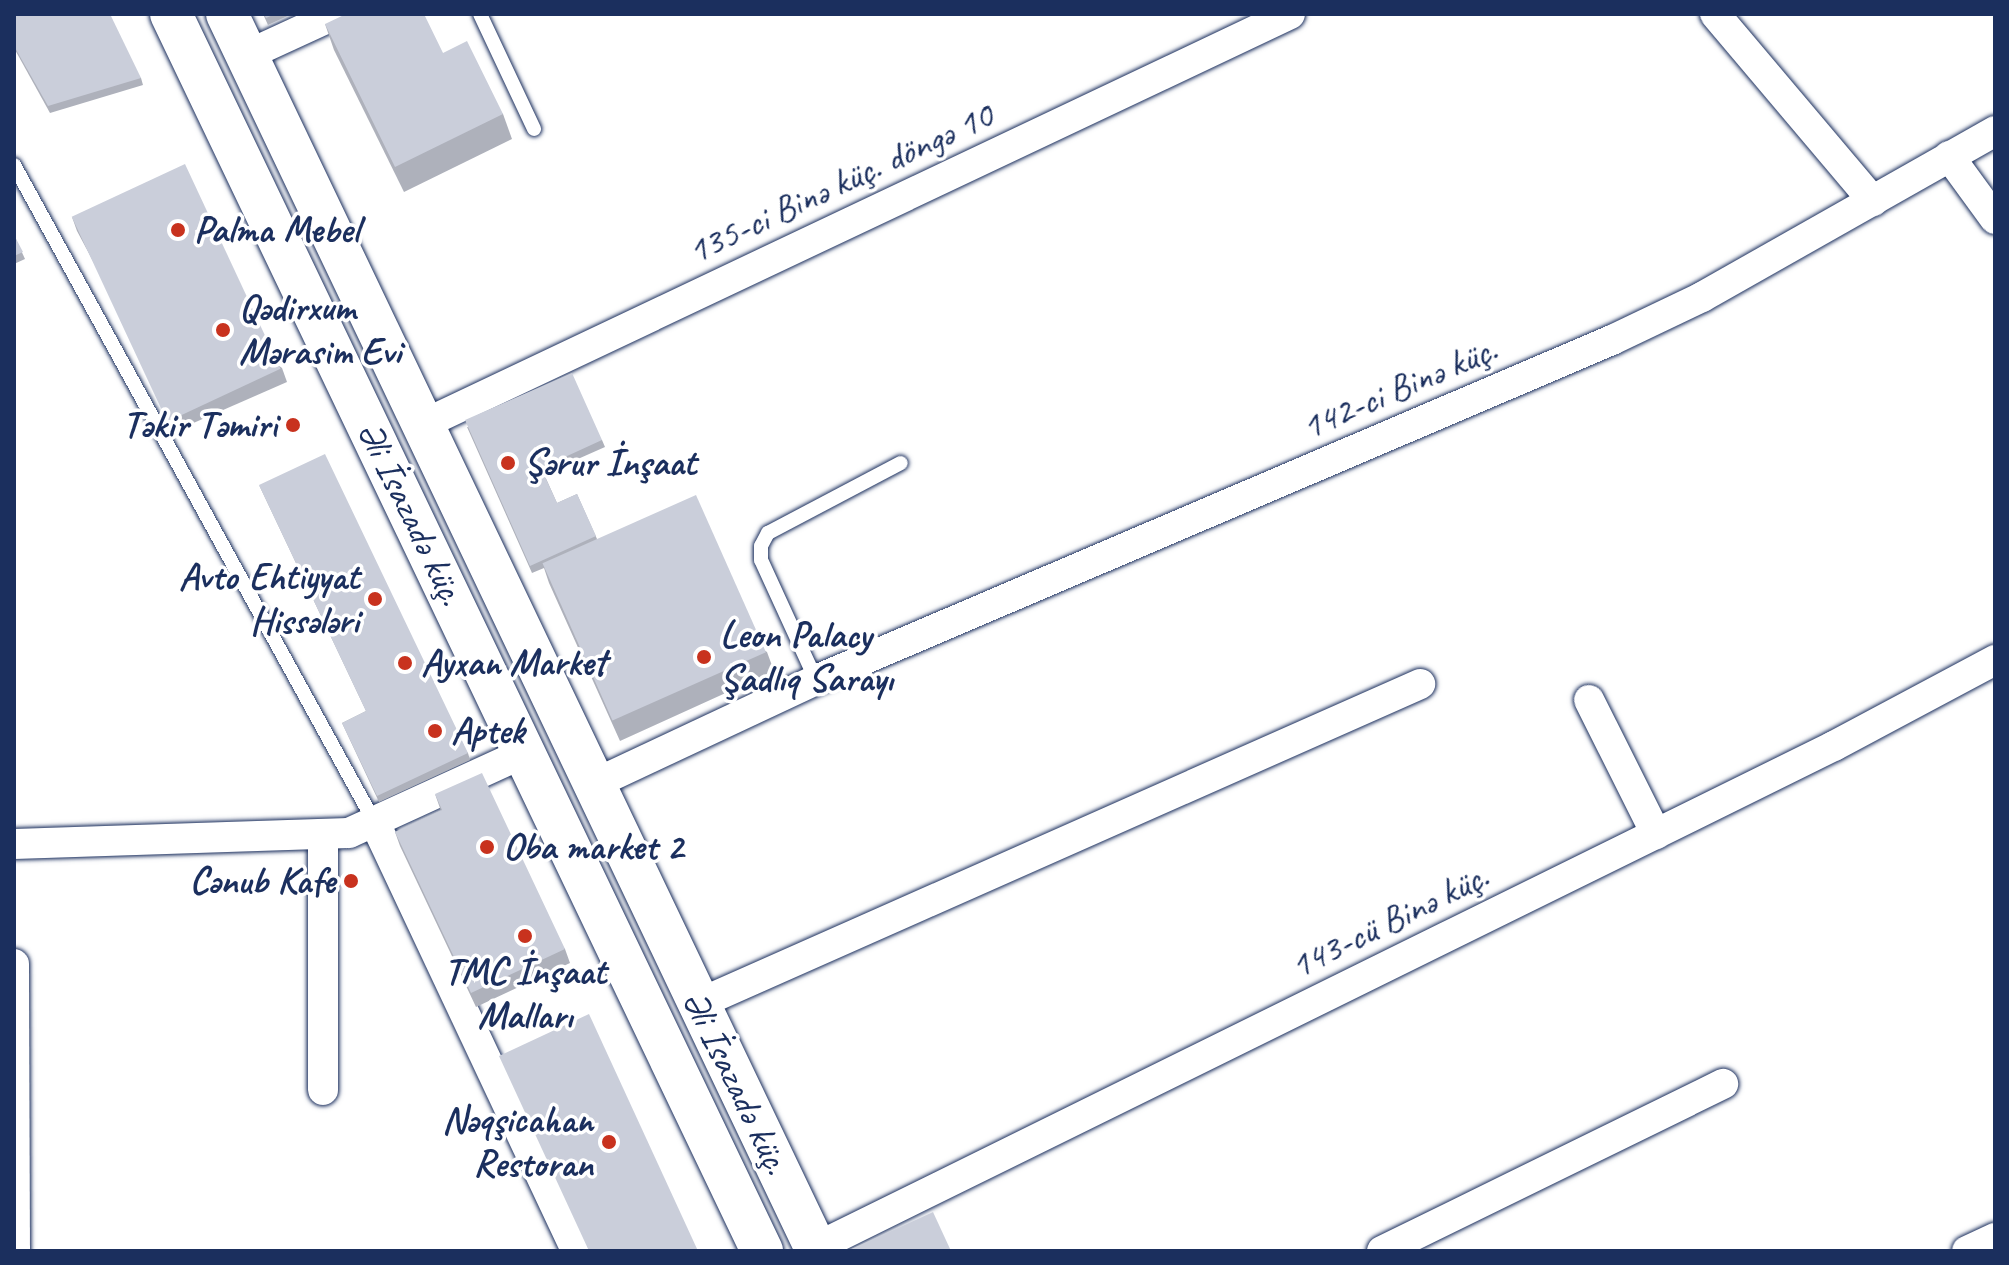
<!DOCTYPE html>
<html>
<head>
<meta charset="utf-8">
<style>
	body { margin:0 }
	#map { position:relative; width:2009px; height:1265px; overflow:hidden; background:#fff; font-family:Caveat,sans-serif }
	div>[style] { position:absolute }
	.roads { filter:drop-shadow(0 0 2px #1b2f5e) drop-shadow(0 0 2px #1b2f5e) }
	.lane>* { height:14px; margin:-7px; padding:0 7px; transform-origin:7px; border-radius:7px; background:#fff }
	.street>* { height:30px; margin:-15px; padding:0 15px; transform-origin:15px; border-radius:15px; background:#fff }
	.secondary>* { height:42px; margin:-21px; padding:0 21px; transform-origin:21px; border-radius:21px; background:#fff }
	.wall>* { inset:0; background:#aeb1bb }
	.building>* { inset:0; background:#caceda; transform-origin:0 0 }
	.dots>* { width:22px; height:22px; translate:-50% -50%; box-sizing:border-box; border:4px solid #fff; border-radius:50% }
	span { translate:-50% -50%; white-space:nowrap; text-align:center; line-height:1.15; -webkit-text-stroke:7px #fff; paint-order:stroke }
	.street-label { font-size:38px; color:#1b2f5e }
	.poi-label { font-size:38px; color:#1b2f5e; font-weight:700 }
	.left { translate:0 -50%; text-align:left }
	.right { translate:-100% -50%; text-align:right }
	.frame { position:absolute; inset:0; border:16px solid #1b2f5e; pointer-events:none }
</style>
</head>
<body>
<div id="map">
	<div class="roads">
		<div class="lane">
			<i style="left:480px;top:14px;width:127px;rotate:64.8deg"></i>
			<i style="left:14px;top:165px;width:751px;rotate:61.25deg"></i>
			<i style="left:816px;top:680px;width:132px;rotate:-114.6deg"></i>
			<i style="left:761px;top:560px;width:14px;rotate:-90deg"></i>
			<i style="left:761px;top:546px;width:15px;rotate:-62deg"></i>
			<i style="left:768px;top:533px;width:150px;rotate:-27.8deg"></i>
		</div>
		<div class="street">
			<i style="left:1715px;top:14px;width:245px;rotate:49.8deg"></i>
			<i style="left:247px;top:55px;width:98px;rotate:-24.7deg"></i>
			<i style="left:1949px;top:156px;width:78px;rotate:53.9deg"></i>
			<i style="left:424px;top:424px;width:958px;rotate:-25.33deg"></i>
			<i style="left:1589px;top:700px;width:150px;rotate:63.4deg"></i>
			<i style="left:594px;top:784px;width:245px;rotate:-25.1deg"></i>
			<i style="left:816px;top:680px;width:866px;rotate:-23.13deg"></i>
			<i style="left:1612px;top:340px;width:100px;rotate:-25.5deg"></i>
			<i style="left:1702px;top:297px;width:337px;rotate:-29.5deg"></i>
			<i style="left:375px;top:823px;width:473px;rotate:64.8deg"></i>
			<i style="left:323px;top:837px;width:253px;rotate:90deg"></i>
			<i style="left:14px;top:844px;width:335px;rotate:-1.9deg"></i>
			<i style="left:349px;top:833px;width:195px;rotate:-24.6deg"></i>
			<i style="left:14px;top:964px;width:287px;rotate:89.8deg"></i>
			<i style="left:698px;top:1004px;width:790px;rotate:-23.9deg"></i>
			<i style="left:815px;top:1248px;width:1136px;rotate:-26.23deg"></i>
			<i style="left:1834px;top:746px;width:183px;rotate:-28.1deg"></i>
			<i style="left:1382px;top:1251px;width:380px;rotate:-26.1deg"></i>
			<i style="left:1967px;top:1251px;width:31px;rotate:-25deg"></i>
		</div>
		<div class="secondary">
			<i style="left:171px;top:14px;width:1371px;rotate:64.46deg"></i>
			<i style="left:227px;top:14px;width:1370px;rotate:64.5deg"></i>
		</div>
	</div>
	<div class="wall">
		<i style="clip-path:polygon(14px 14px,141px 78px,143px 85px,50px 113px,14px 48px)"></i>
		<i style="clip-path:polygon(263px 14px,292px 14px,268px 25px)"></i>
		<i style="clip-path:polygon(325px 24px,443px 53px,503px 114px,512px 139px,404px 192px,334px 50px)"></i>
		<i style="clip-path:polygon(72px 217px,282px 368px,287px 382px,182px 428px,77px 231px)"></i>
		<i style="clip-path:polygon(14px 235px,25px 259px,14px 264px)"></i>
		<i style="clip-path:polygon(467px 427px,602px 440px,605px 447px,544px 474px,557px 503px,577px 494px,597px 539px,767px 652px,774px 671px,620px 741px,549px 583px,544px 568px,532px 573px)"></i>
		<i style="clip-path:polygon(259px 485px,468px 753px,470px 760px,379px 802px,342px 723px,366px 711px)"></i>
		<i style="clip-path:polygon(435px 794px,565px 949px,570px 963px,476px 1007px,400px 846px,395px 832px,441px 811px)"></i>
	</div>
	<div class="building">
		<i style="clip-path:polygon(14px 14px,110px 14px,141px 78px,48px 106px,14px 46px)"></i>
		<i style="clip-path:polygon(264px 14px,275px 14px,266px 18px)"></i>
		<i style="clip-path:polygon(346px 14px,424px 14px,443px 53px,467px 41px,503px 114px,395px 167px,325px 24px)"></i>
		<i style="left:185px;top:164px;width:226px;height:125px;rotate:65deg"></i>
		<i style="clip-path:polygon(14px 235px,23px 252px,14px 256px)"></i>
		<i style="clip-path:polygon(572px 373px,602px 440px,541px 468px,557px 503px,577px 494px,596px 536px,530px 566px,465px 420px)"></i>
		<i style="clip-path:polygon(325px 454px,468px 753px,377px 796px,342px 723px,366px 711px,259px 485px)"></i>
		<i style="left:696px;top:495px;width:172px;height:168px;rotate:66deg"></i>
		<i style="clip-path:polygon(482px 773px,565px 949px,471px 993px,395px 832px,442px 810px,435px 794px)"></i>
		<i style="clip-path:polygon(589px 1014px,698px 1251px,589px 1251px,499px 1056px)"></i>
		<i style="clip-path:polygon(933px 1212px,951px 1251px,847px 1251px)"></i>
	</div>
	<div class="dots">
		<i style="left:178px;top:230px;background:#c8321e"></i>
		<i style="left:223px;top:330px;background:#c8321e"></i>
		<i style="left:293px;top:425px;background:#c8321e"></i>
		<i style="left:508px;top:463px;background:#c8321e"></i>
		<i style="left:375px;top:599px;background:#c8321e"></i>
		<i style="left:704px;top:657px;background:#c8321e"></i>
		<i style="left:405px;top:663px;background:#c8321e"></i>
		<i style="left:435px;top:731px;background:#c8321e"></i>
		<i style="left:487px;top:847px;background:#c8321e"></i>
		<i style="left:351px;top:881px;background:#c8321e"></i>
		<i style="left:525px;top:936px;background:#c8321e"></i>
		<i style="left:609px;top:1142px;background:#c8321e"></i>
	</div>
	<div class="street-label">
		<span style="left:840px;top:183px;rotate:-25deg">135-ci Binə küç. döngə 10</span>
		<span style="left:1399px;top:388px;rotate:-23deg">142-ci Binə küç.</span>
		<span style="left:411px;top:513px;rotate:64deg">Əli İsazadə küç.</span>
		<span style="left:1389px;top:921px;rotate:-26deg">143-cü Binə küç.</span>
		<span style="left:736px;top:1082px;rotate:64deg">Əli İsazadə küç.</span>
	</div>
	<div class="poi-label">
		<span class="left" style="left:194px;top:230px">Palma Mebel</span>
		<span class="left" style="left:239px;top:330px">Qədirxum<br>Mərasim Evi</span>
		<span class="right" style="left:277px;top:425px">Təkir Təmiri</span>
		<span class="left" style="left:524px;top:463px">Şərur İnşaat</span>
		<span class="right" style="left:359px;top:599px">Avto Ehtiyyat<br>Hissələri</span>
		<span class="left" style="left:720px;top:657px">Leon Palaсу<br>Şadlıq Sarayı</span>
		<span class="left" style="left:421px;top:663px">Ayxan Market</span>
		<span class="left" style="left:451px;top:731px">Aptek</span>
		<span class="left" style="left:503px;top:847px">Oba market 2</span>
		<span class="right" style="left:335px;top:881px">Cənub Kafe</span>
		<span style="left:525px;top:994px">TMC İnşaat<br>Malları</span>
		<span class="right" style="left:593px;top:1142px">Nəqşicahan<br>Restoran</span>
	</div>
	<div class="frame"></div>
</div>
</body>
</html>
